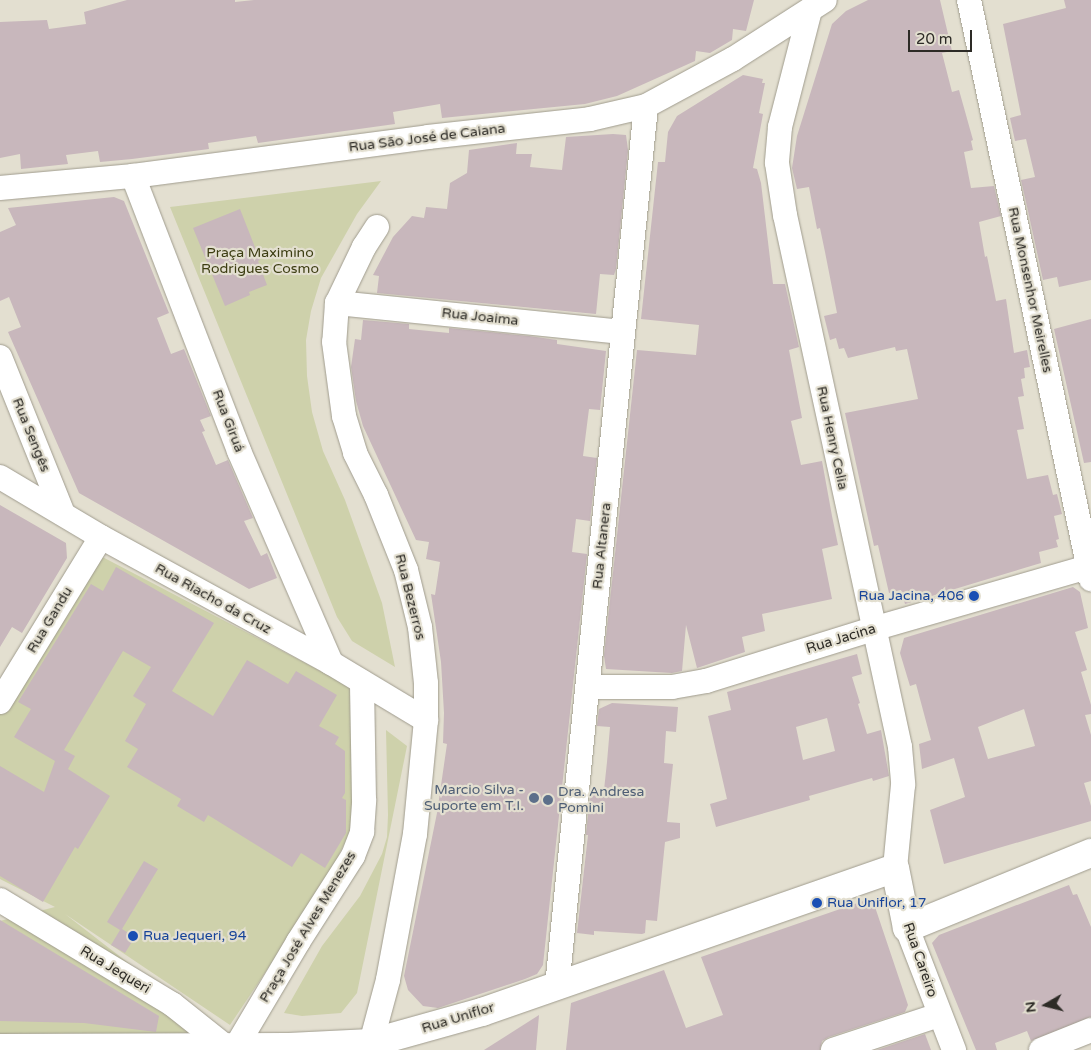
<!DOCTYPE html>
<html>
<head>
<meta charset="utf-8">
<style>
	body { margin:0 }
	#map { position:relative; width:1091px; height:1050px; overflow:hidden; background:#e3dfd0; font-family:"Varela Round",sans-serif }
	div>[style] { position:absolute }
	.green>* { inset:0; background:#ced1ab }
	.building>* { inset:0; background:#c8b7bc }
	.roads { filter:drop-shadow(0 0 1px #a09c8e) drop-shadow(0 0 1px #a09c8e) }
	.minor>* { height:24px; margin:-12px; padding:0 12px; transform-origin:12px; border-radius:12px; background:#fff }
	.major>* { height:28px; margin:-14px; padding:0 14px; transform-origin:14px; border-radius:14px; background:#fff }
	.dots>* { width:14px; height:14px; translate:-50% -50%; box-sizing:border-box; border:2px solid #e3dfd0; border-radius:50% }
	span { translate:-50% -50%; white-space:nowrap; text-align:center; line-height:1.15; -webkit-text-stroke:4.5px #e3dfd0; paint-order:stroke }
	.street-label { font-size:14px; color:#2d2b26 }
	.park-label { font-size:14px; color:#3c3d12 }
	.transit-label { font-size:14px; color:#164399 }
	.right { translate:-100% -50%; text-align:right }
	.left { translate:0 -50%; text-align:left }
	.service-label { font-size:14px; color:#4e5e75 }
	.north { position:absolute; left:1021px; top:980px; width:50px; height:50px; -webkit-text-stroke:4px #e3dfd0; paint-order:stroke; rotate:262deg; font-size:14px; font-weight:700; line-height:20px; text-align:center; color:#2d2b26 }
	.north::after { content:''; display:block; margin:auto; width:18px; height:22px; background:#2d2b26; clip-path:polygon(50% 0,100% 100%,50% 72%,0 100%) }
	.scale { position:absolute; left:908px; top:30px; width:64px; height:22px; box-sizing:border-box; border:2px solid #2d2b26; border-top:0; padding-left:6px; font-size:15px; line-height:18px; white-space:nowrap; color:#2d2b26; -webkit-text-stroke:4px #e3dfd0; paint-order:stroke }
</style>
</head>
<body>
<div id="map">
	<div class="green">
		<i style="clip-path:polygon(381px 181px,357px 214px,321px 278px,311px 311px,306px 340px,307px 376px,312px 412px,323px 451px,345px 500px,382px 603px,395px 667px,352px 641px,337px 617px,170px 207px)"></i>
		<i style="clip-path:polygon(91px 551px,351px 687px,353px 826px,325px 883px,230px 1025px,65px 914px,237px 1047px,0 1050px,0 921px,55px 907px,0 879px,0 712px)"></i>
		<i style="clip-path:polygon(386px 730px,407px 746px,357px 993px,341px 1013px,302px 1016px,284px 1013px,322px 946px,360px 896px,382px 854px,387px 837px,388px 815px)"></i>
	</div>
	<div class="building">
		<i style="clip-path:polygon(127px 0,235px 0,235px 2px,254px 0,754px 0,746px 31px,733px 29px,732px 40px,710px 53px,696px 51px,695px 61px,617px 96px,585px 104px,442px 118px,440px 104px,393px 112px,395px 124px,258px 143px,256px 136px,208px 143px,209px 149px,132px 159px,100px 162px,98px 151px,66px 155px,68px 164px,21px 169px,20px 154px,0 158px,0 22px,47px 20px,49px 29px,86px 24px,84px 12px)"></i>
		<i style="clip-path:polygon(868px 0,940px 0,952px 51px,942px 53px,952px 92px,959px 90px,973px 140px,971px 141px,973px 150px,964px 152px,971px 188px,994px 186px,1001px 216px,979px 222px,985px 257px,987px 256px,996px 301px,1006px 299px,1014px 353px,1027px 350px,1030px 367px,1024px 368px,1025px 378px,1021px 379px,1024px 396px,1018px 397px,1024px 429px,1017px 430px,1027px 479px,1048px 475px,1053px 495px,1057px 494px,1062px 514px,1054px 516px,1059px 539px,1056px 540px,1058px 547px,1039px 552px,1041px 563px,905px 604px,901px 590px,889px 593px,878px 545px,874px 546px,845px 413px,918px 399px,907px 349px,896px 351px,895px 347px,848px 358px,844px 348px,839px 349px,836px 338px,830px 340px,824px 316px,837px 313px,825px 252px,820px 228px,817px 229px,809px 187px,797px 189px,792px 168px,797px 136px,832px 24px,846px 11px)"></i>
		<i style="clip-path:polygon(1064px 0,1091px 0,1091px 280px,1059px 287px,1057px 277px,1043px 280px,1028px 211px,1021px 180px,1035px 177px,1026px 139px,1015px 141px,1010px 118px,1021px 115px,1003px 24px,1066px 8px)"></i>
		<i style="clip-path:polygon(743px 75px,763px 79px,762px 83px,765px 83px,759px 113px,763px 114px,753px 168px,757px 169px,761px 183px,773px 284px,785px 284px,799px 347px,789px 350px,802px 418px,791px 421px,801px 465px,822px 461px,832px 516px,838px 545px,822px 549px,832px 599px,762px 614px,765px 631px,742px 637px,745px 652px,697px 668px,686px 625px,682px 671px,672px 673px,606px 669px,604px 656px,637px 350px,696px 355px,699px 325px,641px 319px,658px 162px,665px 162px,668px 132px,677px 116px)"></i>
		<i style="clip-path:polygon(613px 134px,626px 135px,628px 150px,616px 269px,614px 275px,600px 274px,596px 314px,377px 293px,379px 276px,373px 275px,393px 237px,412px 216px,424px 218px,426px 207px,447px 209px,450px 183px,467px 173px,469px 150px,517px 143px,516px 154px,532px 154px,530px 167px,562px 170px,566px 137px)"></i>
		<i style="clip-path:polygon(114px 197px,124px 201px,169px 313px,157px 318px,171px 354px,184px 349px,211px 416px,200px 420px,205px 431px,202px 432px,216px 465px,228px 460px,253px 518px,244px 521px,260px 554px,261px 556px,267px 553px,277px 578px,249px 589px,79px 493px,8px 332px,21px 327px,9px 297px,0 301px,0 232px,16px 225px,8px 208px)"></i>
		<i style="clip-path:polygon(240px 209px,260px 260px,258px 261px,267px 285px,249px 292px,250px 295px,225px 306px,193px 228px)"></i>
		<i style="clip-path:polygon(1091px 319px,1091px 462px,1084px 463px,1054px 329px)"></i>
		<i style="clip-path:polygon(363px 320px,409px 324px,409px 329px,449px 333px,449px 328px,529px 336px,557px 340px,557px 344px,606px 351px,600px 410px,589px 409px,583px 456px,597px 458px,590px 521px,576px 519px,572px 552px,587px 554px,543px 965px,537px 974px,525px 979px,438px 1008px,423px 1006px,408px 990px,404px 976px,437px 813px,447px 744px,443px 743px,444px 713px,441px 662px,431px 594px,435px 595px,440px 562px,426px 559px,429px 542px,416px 540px,363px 426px,356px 401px,351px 367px,355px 339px,361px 340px)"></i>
		<i style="clip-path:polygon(0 505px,66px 543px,67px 558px,22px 633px,12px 627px,0 647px)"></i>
		<i style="clip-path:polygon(116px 567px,214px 623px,172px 691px,213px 716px,247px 660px,288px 684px,296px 671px,337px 695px,319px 726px,339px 737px,335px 744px,345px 751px,345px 793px,342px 798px,346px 800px,346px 833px,325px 868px,301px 853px,292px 867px,208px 815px,204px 822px,177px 806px,181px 799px,127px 767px,138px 749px,125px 741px,146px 704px,133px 696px,151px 667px,123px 651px,64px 750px,75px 756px,68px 769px,110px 796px,78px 849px,75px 847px,43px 902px,0 876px,0 766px,44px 792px,55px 761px,14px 737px,31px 709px,18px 702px,91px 584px,103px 591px)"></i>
		<i style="clip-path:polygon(evenodd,1073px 587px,1080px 592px,1088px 628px,1075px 632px,1087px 670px,1081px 672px,1091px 705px,1091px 714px,1085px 715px,1091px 735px,1091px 781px,1084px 783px,1091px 806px,1091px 821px,944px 864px,930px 810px,965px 797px,954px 758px,922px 769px,919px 744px,931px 740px,916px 684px,910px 686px,900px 653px,904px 638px,1073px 587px,1024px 709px,1035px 746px,988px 759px,978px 727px,1024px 709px)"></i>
		<i style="clip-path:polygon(evenodd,857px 654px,862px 674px,852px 677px,860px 703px,858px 704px,867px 734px,881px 730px,889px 776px,873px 781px,872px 778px,809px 796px,810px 800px,716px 827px,710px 804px,727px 799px,708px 716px,731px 710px,727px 692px,857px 654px,827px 718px,835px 751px,803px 760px,796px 727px,827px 718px)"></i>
		<i style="clip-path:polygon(612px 703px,678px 707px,676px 732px,666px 731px,664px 763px,673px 764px,667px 822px,680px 823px,680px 838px,665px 842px,657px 921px,646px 920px,645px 933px,642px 934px,594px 931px,594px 935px,577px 933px,588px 835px,586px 835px,591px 788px,604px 790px,607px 762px,610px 727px,597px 726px,599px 709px)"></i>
		<i style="clip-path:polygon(144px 861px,158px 869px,122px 929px,135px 937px,125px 953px,111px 945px,120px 930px,107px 922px)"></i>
		<i style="clip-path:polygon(1069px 885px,1073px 895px,1077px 894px,1091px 927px,1091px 1017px,1031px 1041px,1027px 1031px,995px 1043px,997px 1050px,976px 1050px,932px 943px,939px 935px)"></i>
		<i style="clip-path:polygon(872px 898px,908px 1005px,905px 1012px,829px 1037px,822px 1041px,820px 1050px,566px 1050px,571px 1003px,664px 970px,686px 1028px,703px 1022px,723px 1015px,701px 957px)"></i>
		<i style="clip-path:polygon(0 920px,159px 1016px,156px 1032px,84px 1023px,0 1021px)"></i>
		<i style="clip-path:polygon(539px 1015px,536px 1050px,484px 1050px)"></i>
		<i style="clip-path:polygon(925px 1034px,931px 1050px,877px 1050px)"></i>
	</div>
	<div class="roads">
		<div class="minor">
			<i style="left:969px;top:0;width:592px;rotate:78.1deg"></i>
			<i style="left:810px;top:10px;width:121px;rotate:104.4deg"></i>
			<i style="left:780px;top:127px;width:36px;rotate:95deg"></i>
			<i style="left:777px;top:163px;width:53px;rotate:81.3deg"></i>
			<i style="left:785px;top:215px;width:544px;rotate:77.8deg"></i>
			<i style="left:900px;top:747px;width:38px;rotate:85deg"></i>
			<i style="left:903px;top:785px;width:83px;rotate:95.5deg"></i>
			<i style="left:133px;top:176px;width:295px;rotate:68.9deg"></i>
			<i style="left:239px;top:451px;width:231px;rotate:66.5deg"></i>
			<i style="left:0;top:188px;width:134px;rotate:-5.2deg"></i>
			<i style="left:133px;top:176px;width:298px;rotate:-7.5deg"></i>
			<i style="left:428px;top:137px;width:163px;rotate:-6.3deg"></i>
			<i style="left:590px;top:119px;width:57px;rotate:-13.1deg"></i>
			<i style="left:646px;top:106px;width:99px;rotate:-28.4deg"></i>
			<i style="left:733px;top:59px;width:109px;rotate:-32.7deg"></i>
			<i style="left:377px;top:227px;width:24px;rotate:123deg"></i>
			<i style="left:364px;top:247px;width:62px;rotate:115.7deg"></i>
			<i style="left:337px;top:303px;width:39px;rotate:94deg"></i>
			<i style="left:334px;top:342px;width:75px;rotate:82.3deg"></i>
			<i style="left:344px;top:416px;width:39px;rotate:73deg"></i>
			<i style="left:355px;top:453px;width:47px;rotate:63.4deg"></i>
			<i style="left:376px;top:495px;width:81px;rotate:68.2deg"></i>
			<i style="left:406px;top:570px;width:59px;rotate:76.2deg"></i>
			<i style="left:420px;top:627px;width:56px;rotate:83.9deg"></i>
			<i style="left:426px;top:683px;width:37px;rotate:90deg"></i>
			<i style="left:426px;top:720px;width:115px;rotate:95.5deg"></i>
			<i style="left:415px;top:834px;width:148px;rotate:100.5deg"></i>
			<i style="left:388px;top:980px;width:65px;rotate:105.1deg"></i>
			<i style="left:371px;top:1043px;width:11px;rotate:41deg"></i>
			<i style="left:337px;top:303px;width:287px;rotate:5.8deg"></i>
			<i style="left:0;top:357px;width:169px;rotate:68.1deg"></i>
			<i style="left:0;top:477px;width:117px;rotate:30.7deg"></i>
			<i style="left:101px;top:537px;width:262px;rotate:28.7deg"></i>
			<i style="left:331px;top:663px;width:111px;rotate:31deg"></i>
			<i style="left:588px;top:687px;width:84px"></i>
			<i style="left:672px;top:687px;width:35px;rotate:-10deg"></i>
			<i style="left:706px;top:681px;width:175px;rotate:-17.3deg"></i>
			<i style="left:873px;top:629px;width:227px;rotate:-16.1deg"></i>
			<i style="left:0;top:702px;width:193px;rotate:-58.5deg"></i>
			<i style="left:0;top:900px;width:201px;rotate:31.2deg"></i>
			<i style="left:172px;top:1004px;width:69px;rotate:38.5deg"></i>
			<i style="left:907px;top:928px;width:131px;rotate:68.9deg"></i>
			<i style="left:557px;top:987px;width:885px;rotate:-84.23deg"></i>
			<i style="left:234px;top:1050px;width:126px;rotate:-59.3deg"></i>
			<i style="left:298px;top:942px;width:102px;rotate:-57.4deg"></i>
			<i style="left:353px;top:856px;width:26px;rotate:-69deg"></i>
			<i style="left:362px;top:832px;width:32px;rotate:-86deg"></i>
			<i style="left:364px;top:800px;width:118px;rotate:-91deg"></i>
			<i style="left:833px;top:1050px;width:112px;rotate:-18.3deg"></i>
			<i style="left:1041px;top:1050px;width:54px;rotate:-21.8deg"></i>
		</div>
		<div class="major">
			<i style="left:0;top:1048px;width:289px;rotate:-0.2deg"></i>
			<i style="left:289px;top:1047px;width:82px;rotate:-2.8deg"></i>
			<i style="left:371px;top:1043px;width:115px;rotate:-15.6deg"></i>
			<i style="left:482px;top:1012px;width:437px;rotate:-19.2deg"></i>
			<i style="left:895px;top:868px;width:61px;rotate:78.7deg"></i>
			<i style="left:907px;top:928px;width:199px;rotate:-22.2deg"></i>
		</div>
	</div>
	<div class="dots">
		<i style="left:974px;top:596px;background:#1a4fb4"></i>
		<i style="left:534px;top:798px;background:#5c6f8a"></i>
		<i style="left:548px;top:800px;background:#5c6f8a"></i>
		<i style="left:817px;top:903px;background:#1a4fb4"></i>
		<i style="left:133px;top:936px;background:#1a4fb4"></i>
	</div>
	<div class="street-label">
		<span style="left:427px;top:138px;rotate:-7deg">Rua São José de Caiana</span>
		<span style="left:1030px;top:290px;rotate:78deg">Rua Monsenhor Meirelles</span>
		<span style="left:480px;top:317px;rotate:6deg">Rua Joaima</span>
		<span style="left:228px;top:421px;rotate:69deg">Rua Giruá</span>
		<span style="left:31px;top:435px;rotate:68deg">Rua Sengês</span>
		<span style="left:832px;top:438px;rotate:78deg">Rua Henry Celia</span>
		<span style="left:602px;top:546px;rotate:-84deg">Rua Altanera</span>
		<span style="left:410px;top:597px;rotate:76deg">Rua Bezerros</span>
		<span style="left:213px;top:599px;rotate:29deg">Rua Riacho da Cruz</span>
		<span style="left:50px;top:620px;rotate:-59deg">Rua Gandu</span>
		<span style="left:841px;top:639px;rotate:-17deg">Rua Jacina</span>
		<span style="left:308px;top:927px;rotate:-59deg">Praça José Alves Menezes</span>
		<span style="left:920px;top:960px;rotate:71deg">Rua Careiro</span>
		<span style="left:115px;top:970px;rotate:31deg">Rua Jequeri</span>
		<span style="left:458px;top:1018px;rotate:-17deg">Rua Uniflor</span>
	</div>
	<div class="park-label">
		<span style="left:260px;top:261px">Praça Maximino<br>Rodrigues Cosmo</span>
	</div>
	<div class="transit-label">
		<span class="right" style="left:964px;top:596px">Rua Jacina, 406</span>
		<span class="left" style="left:827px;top:903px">Rua Uniflor, 17</span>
		<span class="left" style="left:143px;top:936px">Rua Jequeri, 94</span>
	</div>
	<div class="service-label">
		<span class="right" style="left:524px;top:798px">Marcio Silva -<br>Suporte em T.I.</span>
		<span class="left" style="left:558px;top:800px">Dra. Andresa<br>Pomini</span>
	</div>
	<div class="north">N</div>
	<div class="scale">20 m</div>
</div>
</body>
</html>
